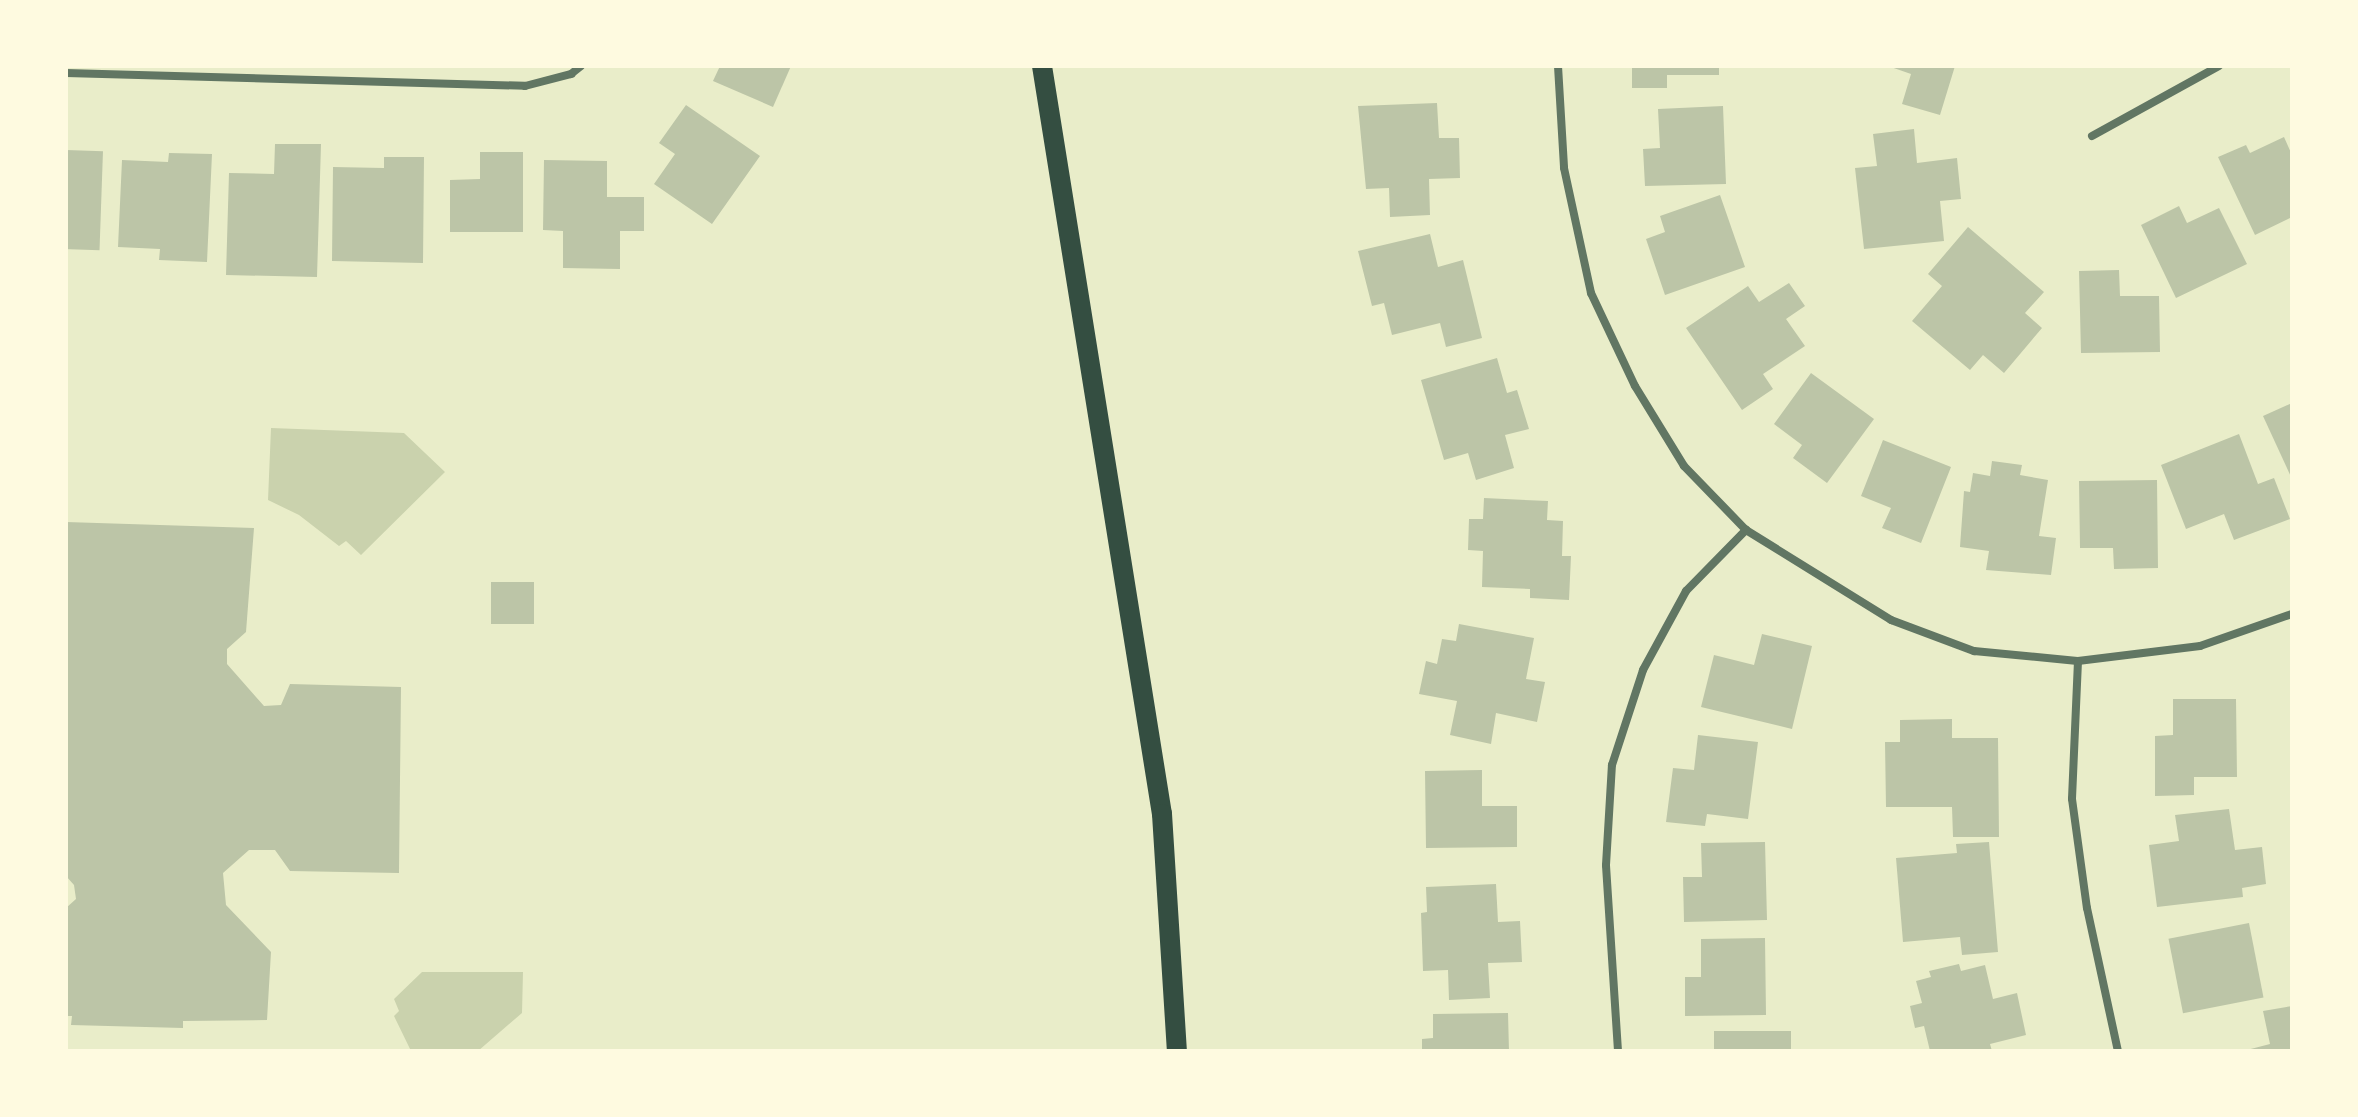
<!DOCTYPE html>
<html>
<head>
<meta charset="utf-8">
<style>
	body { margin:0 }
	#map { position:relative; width:2358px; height:1117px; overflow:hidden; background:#e9edc9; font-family:"Playfair Display",serif }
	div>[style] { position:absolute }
	.green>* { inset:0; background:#cad2ad }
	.building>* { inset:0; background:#bcc5a7; transform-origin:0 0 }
	.minor>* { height:8px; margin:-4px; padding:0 4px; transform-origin:4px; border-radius:4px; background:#617663 }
	.primary>* { height:20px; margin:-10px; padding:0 10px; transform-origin:10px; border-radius:10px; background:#344e41 }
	span { translate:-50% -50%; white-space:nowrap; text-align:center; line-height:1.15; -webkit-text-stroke:6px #fefae0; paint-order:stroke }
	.frame { position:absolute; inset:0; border:68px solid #fefae0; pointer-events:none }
</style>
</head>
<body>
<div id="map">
	<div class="green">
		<i style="clip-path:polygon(271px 428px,404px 433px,445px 472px,361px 555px,346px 541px,339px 546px,299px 515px,268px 500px)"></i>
		<i style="clip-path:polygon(422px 972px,523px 972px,522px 1013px,478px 1051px,411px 1051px,394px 1016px,399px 1011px,394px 999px)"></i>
	</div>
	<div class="building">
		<i style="clip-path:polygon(720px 66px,791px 66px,773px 107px,713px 81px)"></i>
		<i style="clip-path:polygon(1632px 66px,1719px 66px,1719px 75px,1667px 75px,1667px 88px,1632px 88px)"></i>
		<i style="clip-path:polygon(1888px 66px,1955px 66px,1940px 115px,1902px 104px,1911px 74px)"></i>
		<i style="clip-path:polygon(1437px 103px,1439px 138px,1459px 138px,1460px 178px,1429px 179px,1430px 215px,1390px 217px,1389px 188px,1366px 189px,1358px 106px)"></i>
		<i style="clip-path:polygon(686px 105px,760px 156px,712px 224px,654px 184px,675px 154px,659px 143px)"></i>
		<i style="clip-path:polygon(1723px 106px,1726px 184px,1645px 186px,1643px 149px,1660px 148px,1658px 109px)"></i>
		<i style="clip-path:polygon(1914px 129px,1917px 163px,1957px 158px,1961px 199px,1940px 201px,1944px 241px,1864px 249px,1855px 168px,1877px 166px,1873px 134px)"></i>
		<i style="clip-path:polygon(2284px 137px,2292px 155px,2292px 217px,2255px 235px,2218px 157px,2246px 145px,2250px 153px)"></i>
		<i style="clip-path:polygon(275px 144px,321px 144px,317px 277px,226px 275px,229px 173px,274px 174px)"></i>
		<i style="left:66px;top:150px;width:37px;height:99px;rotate:2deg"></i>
		<i style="clip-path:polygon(480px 152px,523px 152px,523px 232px,450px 232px,450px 180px,480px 179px)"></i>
		<i style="clip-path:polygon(169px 153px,212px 154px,207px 262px,159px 260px,160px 249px,118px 247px,122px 160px,168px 162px)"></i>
		<i style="clip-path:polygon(384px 157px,424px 157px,423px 263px,332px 261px,333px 167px,384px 168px)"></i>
		<i style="clip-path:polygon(544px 160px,607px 161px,607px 197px,644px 197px,644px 231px,620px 231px,620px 269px,563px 268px,563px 231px,543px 230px)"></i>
		<i style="clip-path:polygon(1720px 195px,1745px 267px,1665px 295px,1646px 239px,1665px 232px,1660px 216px)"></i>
		<i style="clip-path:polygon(2179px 206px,2187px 223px,2219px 208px,2247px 264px,2176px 298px,2141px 225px)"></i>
		<i style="clip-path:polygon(1968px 227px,2044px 292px,2025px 313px,2042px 328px,2004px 373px,1983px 355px,1970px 370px,1912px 321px,1942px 286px,1928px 274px)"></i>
		<i style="clip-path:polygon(1430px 234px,1438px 267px,1463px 260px,1482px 338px,1446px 347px,1440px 323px,1392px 335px,1384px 303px,1372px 306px,1358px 251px)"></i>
		<i style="clip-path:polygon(2119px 270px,2120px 296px,2159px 296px,2160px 352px,2081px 353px,2079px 271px)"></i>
		<i style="clip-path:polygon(1789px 283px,1805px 306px,1786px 319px,1805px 346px,1763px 374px,1773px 389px,1742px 410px,1686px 328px,1748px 286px,1759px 302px)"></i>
		<i style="clip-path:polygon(1497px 358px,1507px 393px,1517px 390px,1529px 429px,1505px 435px,1514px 468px,1476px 480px,1468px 453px,1444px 460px,1421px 380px)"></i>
		<i style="clip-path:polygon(1811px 373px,1874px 419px,1827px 483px,1793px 458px,1802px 445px,1774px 424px)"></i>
		<i style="clip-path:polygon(2292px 403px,2292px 479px,2263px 416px)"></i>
		<i style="clip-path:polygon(2239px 434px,2258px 484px,2274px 478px,2290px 519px,2234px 540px,2224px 514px,2186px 529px,2161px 465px)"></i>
		<i style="clip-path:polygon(1883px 440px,1951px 467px,1921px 543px,1882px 528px,1891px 508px,1861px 496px)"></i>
		<i style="clip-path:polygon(1992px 461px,2022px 465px,2020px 475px,2048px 480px,2039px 536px,2056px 538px,2051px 575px,1986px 570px,1989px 551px,1960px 547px,1964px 491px,1970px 492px,1973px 473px,1990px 476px)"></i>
		<i style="clip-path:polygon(2157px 480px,2158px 568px,2114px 569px,2113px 548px,2080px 548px,2079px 481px)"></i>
		<i style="clip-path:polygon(1484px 498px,1548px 501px,1547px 520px,1563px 521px,1562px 556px,1571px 556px,1569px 600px,1530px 598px,1530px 589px,1482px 587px,1483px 551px,1468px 550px,1469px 519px,1483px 519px)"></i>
		<i style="clip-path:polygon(66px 522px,254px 528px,246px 632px,227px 649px,227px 664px,264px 706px,281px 705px,290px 684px,401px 687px,399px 873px,290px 871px,275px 850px,249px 850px,223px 873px,226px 905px,271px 952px,267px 1020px,183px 1021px,183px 1028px,71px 1025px,72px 1016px,66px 1016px,66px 908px,76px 899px,74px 885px,66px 876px)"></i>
		<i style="left:491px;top:582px;width:43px;height:42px"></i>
		<i style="clip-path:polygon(1459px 624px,1534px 638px,1526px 679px,1545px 682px,1537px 722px,1496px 713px,1491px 744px,1450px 735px,1457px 701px,1419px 694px,1426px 661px,1437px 664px,1442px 639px,1456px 641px)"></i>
		<i style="clip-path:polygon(1762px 634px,1812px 646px,1792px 729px,1701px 707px,1714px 655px,1754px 665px)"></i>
		<i style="clip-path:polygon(2173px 699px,2236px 699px,2237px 777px,2194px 777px,2194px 795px,2155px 796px,2155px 736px,2173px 735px)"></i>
		<i style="clip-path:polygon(1952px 719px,1952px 738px,1998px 738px,1999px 837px,1953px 837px,1952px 807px,1886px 807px,1885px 742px,1900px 742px,1900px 720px)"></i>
		<i style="clip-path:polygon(1698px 735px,1758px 742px,1748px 819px,1707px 814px,1705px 826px,1666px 822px,1673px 768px,1694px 770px)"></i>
		<i style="clip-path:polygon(1482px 770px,1482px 806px,1517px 806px,1517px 847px,1426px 848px,1425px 771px)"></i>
		<i style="clip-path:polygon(2229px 809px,2235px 850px,2262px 847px,2266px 884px,2242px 888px,2243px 897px,2157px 907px,2149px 845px,2179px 841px,2175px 815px)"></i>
		<i style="clip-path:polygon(1765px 842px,1767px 920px,1684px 922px,1683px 877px,1702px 877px,1701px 843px)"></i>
		<i style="clip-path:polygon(1989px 842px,1998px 952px,1962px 955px,1960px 937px,1903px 942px,1896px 858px,1957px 853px,1956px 844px)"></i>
		<i style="clip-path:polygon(1496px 884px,1498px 922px,1520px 921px,1522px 962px,1488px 963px,1490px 998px,1449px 1000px,1448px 970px,1423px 971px,1421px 913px,1427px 912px,1426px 887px)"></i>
		<i style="left:2249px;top:923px;width:76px;height:82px;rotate:79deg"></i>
		<i style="clip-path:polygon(1765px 938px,1766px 1015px,1685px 1016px,1685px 977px,1701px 977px,1701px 939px)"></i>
		<i style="clip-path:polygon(1959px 964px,1961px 971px,1985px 965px,1993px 999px,2017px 993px,2026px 1035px,1990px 1044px,1992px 1051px,1930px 1051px,1924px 1026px,1915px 1028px,1910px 1006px,1922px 1003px,1916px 981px,1931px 977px,1929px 971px)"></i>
		<i style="clip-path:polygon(2292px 1006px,2292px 1051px,2243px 1051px,2270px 1044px,2263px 1011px)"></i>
		<i style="clip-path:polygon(1508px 1013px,1509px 1051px,1422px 1051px,1422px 1039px,1433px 1038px,1433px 1014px)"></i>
		<i style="left:1791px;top:1031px;width:20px;height:77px;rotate:90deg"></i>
	</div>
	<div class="minor">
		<i style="left:1558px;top:66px;width:102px;rotate:86.6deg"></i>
		<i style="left:1564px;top:168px;width:128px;rotate:77.8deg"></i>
		<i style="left:1591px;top:293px;width:103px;rotate:64.7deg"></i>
		<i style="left:1635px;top:386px;width:94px;rotate:58.5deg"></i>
		<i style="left:1684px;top:466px;width:89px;rotate:45.9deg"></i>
		<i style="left:1746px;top:530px;width:171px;rotate:31.8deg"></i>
		<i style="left:1891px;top:620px;width:89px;rotate:20.5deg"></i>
		<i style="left:1974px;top:651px;width:104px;rotate:5.5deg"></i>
		<i style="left:2078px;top:661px;width:123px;rotate:-7deg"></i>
		<i style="left:2200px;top:646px;width:97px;rotate:-19.2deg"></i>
		<i style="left:66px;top:73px;width:459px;rotate:1.6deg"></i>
		<i style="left:525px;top:86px;width:48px;rotate:-14.6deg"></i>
		<i style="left:571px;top:74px;width:13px;rotate:-39deg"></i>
		<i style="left:2092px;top:136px;width:145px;rotate:-28.9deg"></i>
		<i style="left:2078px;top:661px;width:138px;rotate:92.5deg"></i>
		<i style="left:2072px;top:799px;width:110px;rotate:82.2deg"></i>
		<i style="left:2087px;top:908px;width:146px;rotate:77.8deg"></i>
		<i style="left:1618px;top:1051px;width:186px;rotate:-93.7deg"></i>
		<i style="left:1606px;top:865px;width:100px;rotate:-86.6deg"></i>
		<i style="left:1612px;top:765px;width:100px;rotate:-71.9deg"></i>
		<i style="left:1643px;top:670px;width:90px;rotate:-61.4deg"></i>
		<i style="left:1686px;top:591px;width:86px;rotate:-45.5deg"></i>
	</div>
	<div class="primary">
		<i style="left:1042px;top:66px;width:758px;rotate:80.89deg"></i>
		<i style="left:1162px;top:814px;width:237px;rotate:86.4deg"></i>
	</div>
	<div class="frame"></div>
</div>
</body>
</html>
